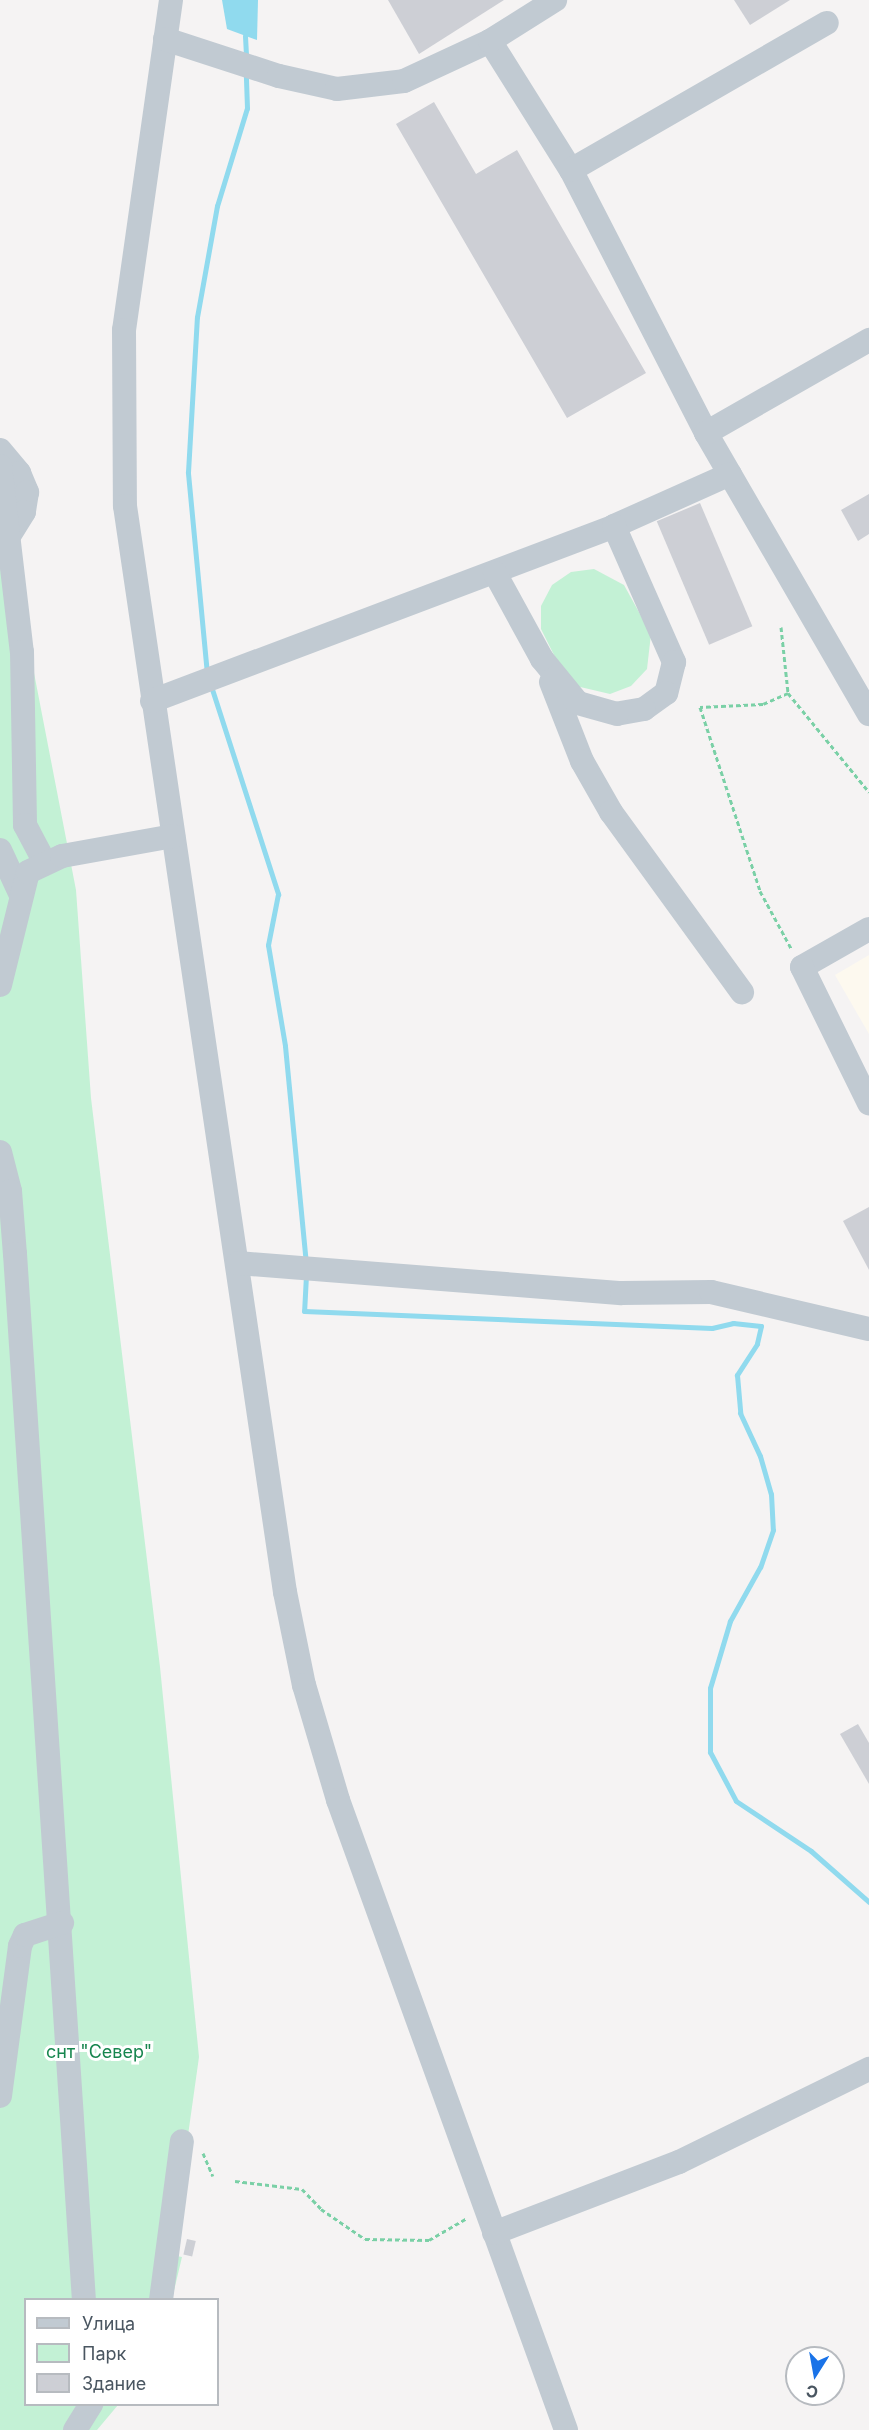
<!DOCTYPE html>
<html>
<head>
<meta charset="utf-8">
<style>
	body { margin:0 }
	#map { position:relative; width:869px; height:2430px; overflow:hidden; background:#f5f3f3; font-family:Inter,sans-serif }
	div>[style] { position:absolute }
	.commercial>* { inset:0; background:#fdf9ef }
	.green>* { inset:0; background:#c3f1d5 }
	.water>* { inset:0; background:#90daee }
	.stream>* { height:5px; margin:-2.5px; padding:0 2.5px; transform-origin:2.5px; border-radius:2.5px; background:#90daee }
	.building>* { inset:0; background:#cdcfd5; transform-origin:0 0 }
	.path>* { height:3px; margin-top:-1.5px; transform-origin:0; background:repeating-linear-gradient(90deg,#7ad0a6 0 4.5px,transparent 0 7.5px) }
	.minor>* { height:24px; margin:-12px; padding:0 12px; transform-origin:12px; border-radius:12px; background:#c1cad2 }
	span { translate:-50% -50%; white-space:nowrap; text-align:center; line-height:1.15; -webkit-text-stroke:6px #fff; paint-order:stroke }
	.park-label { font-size:18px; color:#17864f }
	.legend { position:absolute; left:24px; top:2298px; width:195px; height:108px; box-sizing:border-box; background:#fff; border:2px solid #b7bbc0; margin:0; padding:8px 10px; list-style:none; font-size:18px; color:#4a5661 }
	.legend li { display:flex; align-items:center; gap:12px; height:30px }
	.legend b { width:30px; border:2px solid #b7bbc0 }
	.north { position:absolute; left:785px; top:2346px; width:60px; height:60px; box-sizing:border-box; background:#fff; border:2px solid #b7bbc0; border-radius:50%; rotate:191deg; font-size:16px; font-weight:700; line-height:24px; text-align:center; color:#4a5661 }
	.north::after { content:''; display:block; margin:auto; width:21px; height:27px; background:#1a73e8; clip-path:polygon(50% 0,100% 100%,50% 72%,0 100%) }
</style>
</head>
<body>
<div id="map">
	<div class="commercial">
		<i style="clip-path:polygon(869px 955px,869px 1034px,835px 975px)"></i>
	</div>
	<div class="green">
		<i style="clip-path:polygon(0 497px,76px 890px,91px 1098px,160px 1667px,199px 2057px,174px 2235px,171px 2255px,182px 2257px,172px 2299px,26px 2300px,26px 2404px,118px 2405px,97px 2430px,0 2430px)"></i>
		<i style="clip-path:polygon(594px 569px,624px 585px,651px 634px,647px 669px,631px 686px,610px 694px,576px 686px,561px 669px,541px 629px,541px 606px,552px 585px,571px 572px)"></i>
	</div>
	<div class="water">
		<i style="clip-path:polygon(222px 0,258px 0,257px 40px,227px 29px)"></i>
	</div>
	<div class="stream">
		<i style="left:245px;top:36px;width:22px;rotate:87deg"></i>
		<i style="left:207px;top:674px;width:203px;rotate:-95.4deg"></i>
		<i style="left:188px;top:472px;width:155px;rotate:-86.7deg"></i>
		<i style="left:197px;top:317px;width:113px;rotate:-79.8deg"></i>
		<i style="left:217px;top:206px;width:102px;rotate:-73deg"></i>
		<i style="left:247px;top:108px;width:34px;rotate:-92deg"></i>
		<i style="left:211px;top:686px;width:219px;rotate:72.1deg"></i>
		<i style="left:278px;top:894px;width:52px;rotate:101.1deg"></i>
		<i style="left:268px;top:945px;width:102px;rotate:80.4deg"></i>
		<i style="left:285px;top:1046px;width:218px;rotate:84.5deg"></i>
		<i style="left:306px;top:1275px;width:36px;rotate:93deg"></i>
		<i style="left:304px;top:1311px;width:408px;rotate:2.4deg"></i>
		<i style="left:712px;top:1328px;width:22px;rotate:-13deg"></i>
		<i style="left:733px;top:1323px;width:28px;rotate:6deg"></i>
		<i style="left:761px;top:1326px;width:18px;rotate:103deg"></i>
		<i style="left:757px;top:1344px;width:37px;rotate:123deg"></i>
		<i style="left:737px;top:1375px;width:38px;rotate:85deg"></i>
		<i style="left:740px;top:1413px;width:47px;rotate:65.1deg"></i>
		<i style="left:760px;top:1456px;width:40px;rotate:74deg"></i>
		<i style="left:771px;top:1494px;width:36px;rotate:87deg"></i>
		<i style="left:773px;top:1530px;width:39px;rotate:109deg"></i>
		<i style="left:760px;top:1567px;width:62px;rotate:119.1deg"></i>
		<i style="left:730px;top:1621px;width:70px;rotate:106.6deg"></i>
		<i style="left:710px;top:1688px;width:64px;rotate:90deg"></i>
		<i style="left:710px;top:1752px;width:55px;rotate:62deg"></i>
		<i style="left:736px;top:1801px;width:90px;rotate:33.7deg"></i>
		<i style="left:811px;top:1851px;width:77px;rotate:41.3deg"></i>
	</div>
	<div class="building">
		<i style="clip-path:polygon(388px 0,504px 0,419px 54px)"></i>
		<i style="clip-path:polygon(734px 0,790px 0,750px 25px)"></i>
		<i style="clip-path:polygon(434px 102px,476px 174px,517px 150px,646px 373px,567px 418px,396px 124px)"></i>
		<i style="clip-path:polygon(869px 494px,869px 534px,858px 541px,841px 510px)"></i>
		<i style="left:700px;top:503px;width:134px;height:47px;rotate:67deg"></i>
		<i style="clip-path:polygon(869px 1207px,869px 1270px,843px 1221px)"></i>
		<i style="clip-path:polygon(858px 1724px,869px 1743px,869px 1784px,840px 1734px)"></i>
		<i style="left:187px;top:2239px;width:9px;height:16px;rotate:13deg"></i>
	</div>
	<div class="path">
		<i style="left:781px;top:627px;width:66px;rotate:83.9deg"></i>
		<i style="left:788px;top:693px;width:128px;rotate:50.7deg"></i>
		<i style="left:788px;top:693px;width:27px;rotate:156deg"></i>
		<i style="left:763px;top:704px;width:63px;rotate:177.3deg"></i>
		<i style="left:700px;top:707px;width:194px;rotate:71.9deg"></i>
		<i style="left:760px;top:891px;width:67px;rotate:61.5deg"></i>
		<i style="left:203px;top:2153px;width:25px;rotate:67deg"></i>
		<i style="left:235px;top:2181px;width:67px;rotate:6.8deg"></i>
		<i style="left:302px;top:2189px;width:28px;rotate:46deg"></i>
		<i style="left:321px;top:2209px;width:53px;rotate:34.3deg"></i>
		<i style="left:365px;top:2239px;width:64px;rotate:0.9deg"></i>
		<i style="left:429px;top:2240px;width:44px;rotate:-30.1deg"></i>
	</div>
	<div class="minor">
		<i style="left:171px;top:0;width:333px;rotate:98.1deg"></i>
		<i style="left:124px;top:330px;width:176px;rotate:89.7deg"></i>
		<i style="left:125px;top:506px;width:1098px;rotate:81.62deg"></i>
		<i style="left:285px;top:1592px;width:95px;rotate:78.5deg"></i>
		<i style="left:304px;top:1685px;width:120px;rotate:73.5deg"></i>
		<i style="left:338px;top:1800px;width:670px;rotate:70.1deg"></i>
		<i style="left:165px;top:39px;width:120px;rotate:18deg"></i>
		<i style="left:279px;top:76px;width:59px;rotate:12.6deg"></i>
		<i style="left:337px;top:89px;width:67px;rotate:-6.8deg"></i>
		<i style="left:404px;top:81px;width:95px;rotate:-24.9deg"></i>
		<i style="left:490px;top:41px;width:152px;rotate:57.9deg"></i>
		<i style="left:571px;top:170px;width:296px;rotate:62.8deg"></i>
		<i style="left:706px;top:433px;width:325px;rotate:59.9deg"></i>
		<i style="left:490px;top:41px;width:77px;rotate:-32.2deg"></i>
		<i style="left:571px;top:170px;width:295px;rotate:-29.9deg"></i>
		<i style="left:706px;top:433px;width:188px;rotate:-29.7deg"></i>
		<i style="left:0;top:450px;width:30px;rotate:50deg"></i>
		<i style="left:19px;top:473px;width:21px;rotate:67deg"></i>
		<i style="left:27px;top:492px;width:20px;rotate:99deg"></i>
		<i style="left:24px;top:512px;width:34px;rotate:122deg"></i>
		<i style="left:0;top:466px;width:187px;rotate:83.3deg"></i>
		<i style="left:22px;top:652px;width:173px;rotate:89deg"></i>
		<i style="left:25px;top:825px;width:41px;rotate:62.2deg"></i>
		<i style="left:614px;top:526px;width:127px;rotate:-24.1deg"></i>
		<i style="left:551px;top:682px;width:85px;rotate:68.6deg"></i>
		<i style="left:582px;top:761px;width:59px;rotate:60.4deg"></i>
		<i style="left:611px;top:812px;width:223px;rotate:54deg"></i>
		<i style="left:152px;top:701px;width:494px;rotate:-20.7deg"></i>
		<i style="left:614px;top:526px;width:149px;rotate:66.2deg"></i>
		<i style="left:674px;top:662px;width:32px;rotate:104deg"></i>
		<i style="left:666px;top:693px;width:27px;rotate:144deg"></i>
		<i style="left:644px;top:709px;width:27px;rotate:170deg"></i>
		<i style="left:617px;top:714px;width:41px;rotate:-164.2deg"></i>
		<i style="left:578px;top:703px;width:57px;rotate:-129.3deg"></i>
		<i style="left:542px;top:659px;width:98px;rotate:-118.7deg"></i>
		<i style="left:0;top:850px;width:47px;rotate:65.1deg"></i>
		<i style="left:869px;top:929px;width:77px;rotate:150.4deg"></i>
		<i style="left:802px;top:967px;width:152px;rotate:63.8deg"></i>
		<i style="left:0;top:985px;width:116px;rotate:-76.1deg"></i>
		<i style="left:28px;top:872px;width:38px;rotate:-25deg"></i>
		<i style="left:62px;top:856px;width:113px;rotate:-10.2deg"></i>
		<i style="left:0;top:1152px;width:40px;rotate:75.6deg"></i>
		<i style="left:10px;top:1191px;width:63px;rotate:85.5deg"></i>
		<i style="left:15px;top:1254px;width:1048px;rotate:86.23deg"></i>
		<i style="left:238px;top:1263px;width:385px;rotate:4.5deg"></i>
		<i style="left:622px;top:1293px;width:89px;rotate:-0.6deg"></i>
		<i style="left:711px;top:1292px;width:162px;rotate:13.2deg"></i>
		<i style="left:0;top:2096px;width:151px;rotate:-82.4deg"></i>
		<i style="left:20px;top:1946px;width:12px;rotate:-66deg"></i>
		<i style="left:25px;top:1935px;width:39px;rotate:-18deg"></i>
		<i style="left:494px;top:2233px;width:198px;rotate:-21deg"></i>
		<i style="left:679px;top:2162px;width:212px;rotate:-26.1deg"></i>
		<i style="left:161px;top:2300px;width:160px;rotate:-82.5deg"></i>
		<i style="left:75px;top:2430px;width:31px;rotate:-58deg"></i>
	</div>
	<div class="park-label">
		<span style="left:99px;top:2052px">снт "Север"</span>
	</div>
	<ul class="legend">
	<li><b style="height:8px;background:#c1cad2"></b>Улица</li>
	<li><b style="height:16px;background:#c3f1d5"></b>Парк</li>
	<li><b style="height:16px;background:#cdcfd5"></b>Здание</li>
	</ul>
	<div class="north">С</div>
</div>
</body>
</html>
